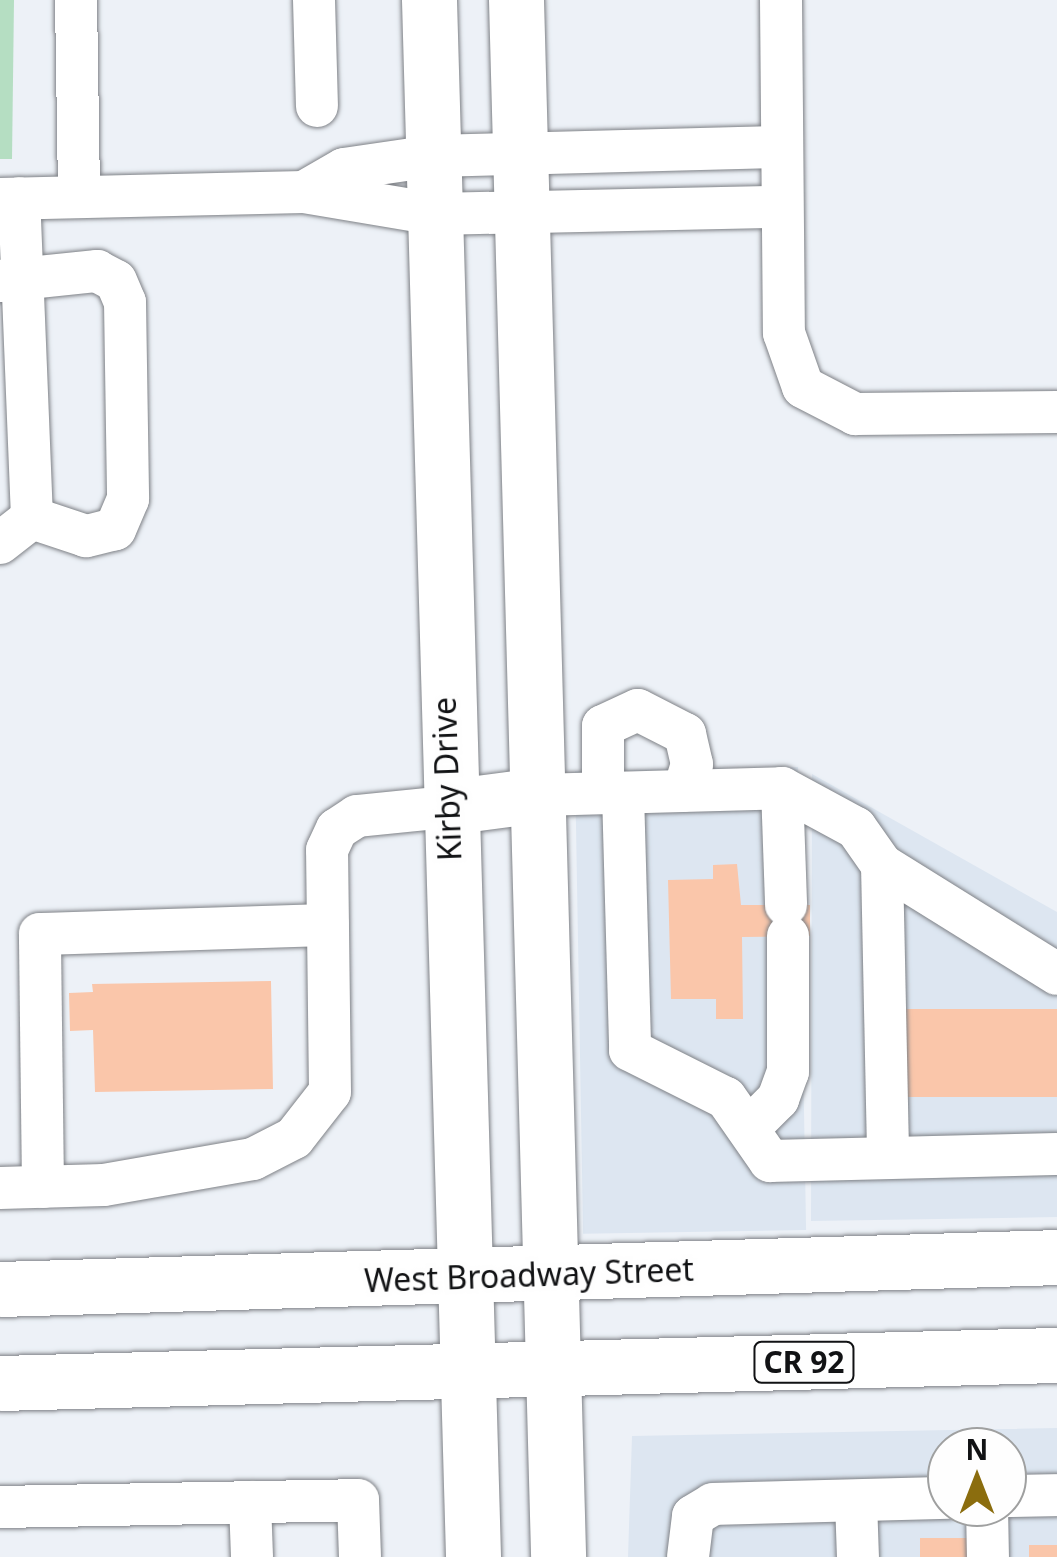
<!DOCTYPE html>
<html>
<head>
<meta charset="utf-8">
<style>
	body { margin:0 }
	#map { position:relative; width:1057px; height:1557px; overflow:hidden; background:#edf1f7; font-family:"Noto Sans",sans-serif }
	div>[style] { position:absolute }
	.built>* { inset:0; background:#dde6f1; transform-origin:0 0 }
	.green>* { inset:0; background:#b5dec2 }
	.building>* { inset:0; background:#fac6aa; transform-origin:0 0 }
	.roads { filter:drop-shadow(0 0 2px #7e8186) drop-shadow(0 0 2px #7e8186) }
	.minor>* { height:42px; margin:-21px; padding:0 21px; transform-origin:21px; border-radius:21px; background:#fff }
	.major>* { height:55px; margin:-27.5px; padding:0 27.5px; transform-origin:27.5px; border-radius:27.5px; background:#fff }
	span { translate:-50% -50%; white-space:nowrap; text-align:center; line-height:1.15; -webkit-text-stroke:10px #fefefe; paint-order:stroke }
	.shield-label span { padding:2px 8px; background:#fefefe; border:2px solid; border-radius:8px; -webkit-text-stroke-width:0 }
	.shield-label { font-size:30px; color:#111214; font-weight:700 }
	.street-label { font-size:32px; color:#111214 }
	.north { position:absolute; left:927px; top:1427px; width:100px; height:100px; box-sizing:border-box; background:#fefefe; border:2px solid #9fa0a0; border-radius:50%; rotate:0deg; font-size:28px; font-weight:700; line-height:40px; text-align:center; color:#111214 }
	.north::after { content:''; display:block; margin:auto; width:35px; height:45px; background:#8b6d0e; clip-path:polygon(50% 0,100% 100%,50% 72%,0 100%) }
</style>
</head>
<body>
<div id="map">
	<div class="built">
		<i style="left:798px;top:767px;width:463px;height:223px;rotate:89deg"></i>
		<i style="clip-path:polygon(812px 774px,1057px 912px,1057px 1217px,811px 1221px)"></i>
		<i style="clip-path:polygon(evenodd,1057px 1428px,1057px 1557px,628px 1557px,632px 1436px,1057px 1428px,947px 1447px,1007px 1447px,1007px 1507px,947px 1507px,947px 1447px)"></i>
	</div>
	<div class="green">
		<i style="clip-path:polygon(0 0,14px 0,12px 159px,0 159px)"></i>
	</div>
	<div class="building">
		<i style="clip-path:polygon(737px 864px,741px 905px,810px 905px,810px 936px,742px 937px,743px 1019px,716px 1019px,716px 999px,671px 999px,668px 880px,713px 879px,713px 865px)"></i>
		<i style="clip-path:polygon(271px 981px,273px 1089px,95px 1092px,93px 1030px,70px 1031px,69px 993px,93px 992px,92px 984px)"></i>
		<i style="left:1057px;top:1009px;width:88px;height:160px;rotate:90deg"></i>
		<i style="left:920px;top:1538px;width:63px;height:19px"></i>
		<i style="left:1057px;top:1545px;width:12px;height:28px;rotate:90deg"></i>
	</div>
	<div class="roads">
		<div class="minor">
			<i style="left:76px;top:0;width:197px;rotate:89.1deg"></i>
			<i style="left:314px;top:0;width:106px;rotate:88.4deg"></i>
			<i style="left:781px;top:0;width:333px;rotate:89.5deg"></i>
			<i style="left:784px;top:333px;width:57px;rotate:70.6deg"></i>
			<i style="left:803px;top:387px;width:59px;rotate:27.4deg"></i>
			<i style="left:855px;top:414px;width:202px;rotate:-0.6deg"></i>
			<i style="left:304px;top:192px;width:46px;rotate:-29.9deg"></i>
			<i style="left:344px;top:169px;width:90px;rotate:-8.3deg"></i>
			<i style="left:433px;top:156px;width:344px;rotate:-1.5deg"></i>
			<i style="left:0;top:199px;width:304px;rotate:-1.3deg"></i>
			<i style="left:304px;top:192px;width:133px;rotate:9.5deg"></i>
			<i style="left:435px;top:214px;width:345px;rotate:-1.2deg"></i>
			<i style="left:0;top:281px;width:98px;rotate:-5.9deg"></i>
			<i style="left:97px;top:271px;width:21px;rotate:28deg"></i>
			<i style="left:116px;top:281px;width:23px;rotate:67deg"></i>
			<i style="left:125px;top:302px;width:197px;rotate:89.1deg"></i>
			<i style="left:128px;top:499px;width:33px;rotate:113deg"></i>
			<i style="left:115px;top:529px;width:30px;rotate:166deg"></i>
			<i style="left:86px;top:536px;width:57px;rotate:-161.6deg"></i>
			<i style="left:0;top:543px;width:41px;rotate:-38deg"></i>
			<i style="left:32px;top:518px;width:320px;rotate:-92.3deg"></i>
			<i style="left:782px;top:788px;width:117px;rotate:88deg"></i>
			<i style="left:603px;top:793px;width:67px;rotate:-90deg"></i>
			<i style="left:603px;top:726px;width:38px;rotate:-25deg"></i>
			<i style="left:638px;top:710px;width:53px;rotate:27.1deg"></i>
			<i style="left:685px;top:734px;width:31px;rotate:77deg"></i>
			<i style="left:692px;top:764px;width:28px;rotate:107deg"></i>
			<i style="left:623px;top:793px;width:257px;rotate:88.4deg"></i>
			<i style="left:630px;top:1050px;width:107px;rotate:26.6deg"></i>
			<i style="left:726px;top:1098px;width:77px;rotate:55.1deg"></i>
			<i style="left:770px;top:1161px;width:287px;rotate:-1.4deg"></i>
			<i style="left:538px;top:795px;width:244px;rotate:-1.6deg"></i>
			<i style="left:782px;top:788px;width:84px;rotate:28.4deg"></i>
			<i style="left:856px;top:828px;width:45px;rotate:54.9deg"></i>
			<i style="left:882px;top:865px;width:206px;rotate:31.9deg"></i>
			<i style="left:882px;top:865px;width:293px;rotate:88.8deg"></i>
			<i style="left:750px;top:1127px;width:40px;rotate:-45deg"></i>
			<i style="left:778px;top:1099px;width:29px;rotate:-70deg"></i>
			<i style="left:788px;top:1072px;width:136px;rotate:-90deg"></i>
			<i style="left:43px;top:1187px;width:253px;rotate:-90.7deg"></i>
			<i style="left:40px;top:934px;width:288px;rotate:-1.8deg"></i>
			<i style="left:0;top:1188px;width:104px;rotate:-1.7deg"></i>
			<i style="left:104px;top:1185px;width:151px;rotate:-9.9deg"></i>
			<i style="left:253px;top:1159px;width:46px;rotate:-27.1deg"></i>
			<i style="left:294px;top:1138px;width:58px;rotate:-52deg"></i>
			<i style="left:330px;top:1092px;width:242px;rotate:-90.7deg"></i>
			<i style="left:327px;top:850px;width:23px;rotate:-65deg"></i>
			<i style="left:337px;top:829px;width:24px;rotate:-33deg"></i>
			<i style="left:357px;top:816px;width:90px;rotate:-5.7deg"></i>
			<i style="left:1007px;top:1496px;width:50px;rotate:-1.1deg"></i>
			<i style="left:856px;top:1501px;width:56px;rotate:88deg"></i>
			<i style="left:250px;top:1502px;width:55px;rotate:87.9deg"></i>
			<i style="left:0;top:1507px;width:358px;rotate:-1.1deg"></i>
			<i style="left:358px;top:1500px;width:57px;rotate:88deg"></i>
			<i style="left:987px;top:1507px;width:50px;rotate:88.9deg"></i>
			<i style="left:688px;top:1557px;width:41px;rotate:-83deg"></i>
			<i style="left:693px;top:1516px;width:23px;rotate:-31deg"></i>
			<i style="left:713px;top:1504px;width:234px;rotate:-1.5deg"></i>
		</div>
		<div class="major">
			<i style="left:429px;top:0;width:1558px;rotate:88.38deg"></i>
			<i style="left:516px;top:0;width:1558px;rotate:88.45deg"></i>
			<i style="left:447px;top:807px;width:92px;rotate:-7.5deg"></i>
			<i style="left:0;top:1289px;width:1057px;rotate:-1.73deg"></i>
			<i style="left:0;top:1383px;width:1057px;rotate:-1.52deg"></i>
		</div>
	</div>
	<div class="shield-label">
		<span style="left:804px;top:1362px">CR 92</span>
	</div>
	<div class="street-label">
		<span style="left:447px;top:779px;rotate:-92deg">Kirby Drive</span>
		<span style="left:529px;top:1275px;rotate:-2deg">West Broadway Street</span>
	</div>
	<div class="north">N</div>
</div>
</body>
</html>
